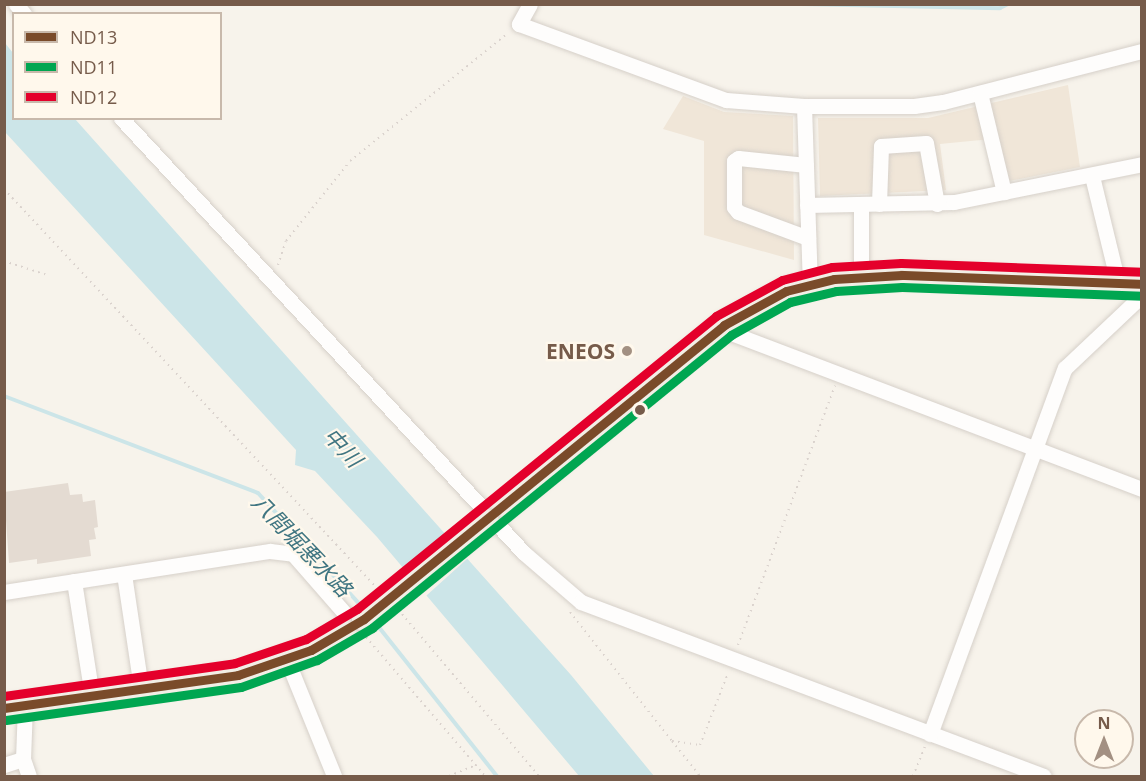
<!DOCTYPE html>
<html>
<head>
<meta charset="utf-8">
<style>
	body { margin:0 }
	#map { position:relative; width:1146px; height:781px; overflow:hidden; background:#f7f3eb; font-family:"Open Sans","Noto Sans JP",sans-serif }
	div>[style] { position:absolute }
	.residential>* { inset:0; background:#f0e6d8 }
	.water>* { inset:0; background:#cce5e8 }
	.pier>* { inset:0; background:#f7f3eb; transform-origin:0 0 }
	.stream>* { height:4px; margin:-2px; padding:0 2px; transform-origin:2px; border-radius:2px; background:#cce5e8 }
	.building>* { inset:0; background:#e4dbd2 }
	.path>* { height:2px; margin-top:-1px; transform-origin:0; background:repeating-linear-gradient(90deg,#dad2cd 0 1.5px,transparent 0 6px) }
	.roads { filter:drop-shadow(0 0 2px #d6d0c9) drop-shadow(0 0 2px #d6d0c9) }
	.street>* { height:15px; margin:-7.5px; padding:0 7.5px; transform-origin:7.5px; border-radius:7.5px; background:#fefdfc }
	.primary>* { height:24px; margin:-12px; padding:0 12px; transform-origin:12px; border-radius:12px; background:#f2eee6 }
	.bridges { filter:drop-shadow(0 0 2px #d6cdc6) drop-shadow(0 0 2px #d6cdc6) }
	.primary-bridge>* { height:24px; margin:-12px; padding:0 12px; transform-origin:12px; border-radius:12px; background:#f2eee6 }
	.bus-1>* { height:9px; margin:-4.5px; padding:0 4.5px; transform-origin:4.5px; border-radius:4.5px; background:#7a4b2a }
	.bus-2>* { height:9px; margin:-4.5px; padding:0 4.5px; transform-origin:4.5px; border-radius:4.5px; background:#00a651 }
	.bus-3>* { height:9px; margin:-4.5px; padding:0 4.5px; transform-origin:4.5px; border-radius:4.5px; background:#e4002b }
	.dots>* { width:16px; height:16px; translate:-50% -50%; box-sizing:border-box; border:3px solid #fff8ec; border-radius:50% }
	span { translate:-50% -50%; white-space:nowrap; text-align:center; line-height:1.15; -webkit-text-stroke:4.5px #fff8ec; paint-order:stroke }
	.poi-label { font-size:21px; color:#765b4a; font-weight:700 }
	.right { translate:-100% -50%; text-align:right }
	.water-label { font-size:22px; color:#417682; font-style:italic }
	.frame { position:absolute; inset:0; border:6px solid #765b4a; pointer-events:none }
	.legend { position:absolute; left:12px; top:12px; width:210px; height:108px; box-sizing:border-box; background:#fff8ec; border:2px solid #c8b9ab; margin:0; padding:8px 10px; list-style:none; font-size:18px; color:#765b4a }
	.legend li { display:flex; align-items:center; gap:12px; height:30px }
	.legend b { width:30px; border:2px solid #c8b9ab }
	.north { position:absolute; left:1074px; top:709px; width:60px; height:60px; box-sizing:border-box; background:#fff8ec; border:2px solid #c8b9ab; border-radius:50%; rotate:0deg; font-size:16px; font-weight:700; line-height:24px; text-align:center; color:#765b4a }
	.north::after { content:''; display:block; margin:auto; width:21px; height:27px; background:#a39082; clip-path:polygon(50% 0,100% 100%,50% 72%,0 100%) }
</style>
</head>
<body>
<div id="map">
	<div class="residential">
		<i style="clip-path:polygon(1068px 85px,1080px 167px,999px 183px,991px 139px,940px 144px,946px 190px,820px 196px,818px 118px,928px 118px)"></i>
		<i style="clip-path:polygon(683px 96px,724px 112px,793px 116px,794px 260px,704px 235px,704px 141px,663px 129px)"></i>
	</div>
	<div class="water">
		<i style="clip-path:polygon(5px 43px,13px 53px,14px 118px,75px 119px,571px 675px,654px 776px,579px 776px,377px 537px,315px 471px,295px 465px,296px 450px,5px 132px)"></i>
	</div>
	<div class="pier">
		<i style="left:453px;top:538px;width:25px;height:60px;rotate:48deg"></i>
	</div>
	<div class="stream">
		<i style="left:801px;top:4px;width:199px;rotate:1.2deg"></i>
		<i style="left:1000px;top:8px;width:9px;rotate:-27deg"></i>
		<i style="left:4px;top:396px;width:272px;rotate:20.9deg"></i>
		<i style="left:258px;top:493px;width:157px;rotate:47.6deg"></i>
		<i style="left:374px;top:621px;width:198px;rotate:51.6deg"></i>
	</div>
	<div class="building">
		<i style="clip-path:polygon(68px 483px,70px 495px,82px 494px,83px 502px,95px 500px,98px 527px,94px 528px,96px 539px,89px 540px,91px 556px,37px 564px,37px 559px,9px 563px,4px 492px)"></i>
	</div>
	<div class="path">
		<i style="left:4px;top:189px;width:543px;rotate:46.94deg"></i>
		<i style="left:4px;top:261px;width:45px;rotate:18deg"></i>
		<i style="left:278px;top:265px;width:25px;rotate:-72deg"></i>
		<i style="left:286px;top:241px;width:102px;rotate:-51.3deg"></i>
		<i style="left:350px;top:161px;width:203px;rotate:-39deg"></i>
		<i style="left:570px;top:612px;width:164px;rotate:51.7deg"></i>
		<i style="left:672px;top:741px;width:28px;rotate:8deg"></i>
		<i style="left:700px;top:745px;width:77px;rotate:-68.7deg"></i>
		<i style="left:402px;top:614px;width:212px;rotate:49.8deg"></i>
		<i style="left:366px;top:637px;width:183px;rotate:49.4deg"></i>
		<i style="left:738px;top:645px;width:277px;rotate:-69.5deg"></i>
		<i style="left:672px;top:741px;width:45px;rotate:51.3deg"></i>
		<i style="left:449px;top:776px;width:29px;rotate:-22deg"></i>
		<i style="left:913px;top:776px;width:32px;rotate:-68deg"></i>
	</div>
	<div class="roads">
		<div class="street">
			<i style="left:16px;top:4px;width:13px;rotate:51deg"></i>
			<i style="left:530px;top:4px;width:23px;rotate:119deg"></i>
			<i style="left:519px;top:24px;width:221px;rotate:20.2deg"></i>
			<i style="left:726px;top:100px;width:78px;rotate:4.4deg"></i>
			<i style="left:804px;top:106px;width:110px"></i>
			<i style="left:914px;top:106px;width:29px;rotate:-8deg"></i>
			<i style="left:943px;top:102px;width:205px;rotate:-14.4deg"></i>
			<i style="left:980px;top:93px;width:102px;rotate:76.4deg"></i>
			<i style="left:804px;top:106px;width:177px;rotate:88.1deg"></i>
			<i style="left:121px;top:118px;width:593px;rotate:47.19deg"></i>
			<i style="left:524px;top:553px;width:75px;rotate:40.7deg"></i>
			<i style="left:581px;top:602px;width:494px;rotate:20.6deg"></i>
			<i style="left:806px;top:165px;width:68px;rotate:-174.1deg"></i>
			<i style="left:738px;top:158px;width:5px;rotate:143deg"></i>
			<i style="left:734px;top:161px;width:46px;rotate:90deg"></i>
			<i style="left:734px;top:207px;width:6px;rotate:51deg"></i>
			<i style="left:738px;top:212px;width:75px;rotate:20.4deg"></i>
			<i style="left:1092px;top:176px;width:110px;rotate:76.3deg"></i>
			<i style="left:879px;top:204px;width:58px;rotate:-88deg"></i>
			<i style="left:881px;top:146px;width:45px;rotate:-3.8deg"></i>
			<i style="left:926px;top:143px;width:62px;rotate:79.8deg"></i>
			<i style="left:807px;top:205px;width:147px;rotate:-1.2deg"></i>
			<i style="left:954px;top:202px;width:192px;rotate:-11.4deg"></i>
			<i style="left:861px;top:276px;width:71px;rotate:-90deg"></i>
			<i style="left:724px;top:325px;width:11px;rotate:49deg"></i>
			<i style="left:731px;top:333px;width:440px;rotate:20.8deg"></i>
			<i style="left:124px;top:574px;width:115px;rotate:81.5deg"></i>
			<i style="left:74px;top:581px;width:116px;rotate:81.1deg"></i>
			<i style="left:4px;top:592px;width:269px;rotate:-8.8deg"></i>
			<i style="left:270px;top:551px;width:23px;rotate:7deg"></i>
			<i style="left:293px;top:554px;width:94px;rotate:48.9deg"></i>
			<i style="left:287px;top:660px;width:125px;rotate:67.9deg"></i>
			<i style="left:25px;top:705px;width:54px;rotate:92.1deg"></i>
			<i style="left:23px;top:759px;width:18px;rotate:71deg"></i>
			<i style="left:930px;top:734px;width:390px;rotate:-69.8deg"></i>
			<i style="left:1065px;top:368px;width:102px;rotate:-43.4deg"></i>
			<i style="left:1139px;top:298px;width:14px;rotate:-78deg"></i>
			<i style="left:4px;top:765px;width:20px;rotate:-18deg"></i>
		</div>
		<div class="primary">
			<i style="left:487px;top:521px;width:308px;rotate:-39.6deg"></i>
			<i style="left:724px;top:325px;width:71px;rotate:-28.7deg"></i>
			<i style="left:786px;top:291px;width:49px;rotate:-14deg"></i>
			<i style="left:834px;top:279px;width:68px;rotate:-3.4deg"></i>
			<i style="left:902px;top:275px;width:240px;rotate:2.1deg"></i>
			<i style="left:4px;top:708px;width:236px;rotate:-8deg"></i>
			<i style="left:238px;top:675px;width:77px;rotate:-18.9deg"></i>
			<i style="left:311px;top:650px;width:61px;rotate:-30.3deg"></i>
		</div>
	</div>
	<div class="bridges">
		<div class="primary-bridge">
			<i style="left:364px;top:619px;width:157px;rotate:-38.5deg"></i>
		</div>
	</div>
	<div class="bus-1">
		<i style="left:4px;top:708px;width:236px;rotate:-8deg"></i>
		<i style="left:238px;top:675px;width:77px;rotate:-18.9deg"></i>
		<i style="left:311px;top:650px;width:61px;rotate:-30.3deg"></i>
		<i style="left:364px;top:619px;width:465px;rotate:-39.2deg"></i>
		<i style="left:724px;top:325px;width:71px;rotate:-28.7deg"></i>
		<i style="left:786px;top:291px;width:49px;rotate:-14deg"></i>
		<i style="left:834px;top:279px;width:68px;rotate:-3.4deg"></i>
		<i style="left:902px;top:275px;width:240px;rotate:2.1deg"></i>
	</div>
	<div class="bus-2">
		<i style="left:6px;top:720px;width:237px;rotate:-8deg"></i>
		<i style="left:241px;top:687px;width:81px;rotate:-19.6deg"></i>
		<i style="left:317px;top:660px;width:64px;rotate:-30.2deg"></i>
		<i style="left:372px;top:628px;width:463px;rotate:-39.2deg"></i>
		<i style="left:731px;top:335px;width:68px;rotate:-29.2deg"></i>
		<i style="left:790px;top:302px;width:47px;rotate:-13.4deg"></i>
		<i style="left:836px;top:291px;width:66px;rotate:-3.5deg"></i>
		<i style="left:902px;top:287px;width:240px;rotate:2.1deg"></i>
	</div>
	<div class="bus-3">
		<i style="left:4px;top:696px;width:233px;rotate:-8.1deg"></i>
		<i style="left:235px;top:663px;width:75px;rotate:-18.7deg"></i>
		<i style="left:306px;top:639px;width:59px;rotate:-30.5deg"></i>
		<i style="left:357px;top:609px;width:463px;rotate:-39.2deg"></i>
		<i style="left:716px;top:316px;width:75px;rotate:-28.6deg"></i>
		<i style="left:782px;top:280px;width:52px;rotate:-14.6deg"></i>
		<i style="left:832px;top:267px;width:69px;rotate:-3.3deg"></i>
		<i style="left:901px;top:263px;width:241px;rotate:2.1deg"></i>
	</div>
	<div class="dots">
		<i style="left:627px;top:351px;background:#a39082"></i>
		<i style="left:640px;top:410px;background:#765b4a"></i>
	</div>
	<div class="poi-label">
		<span class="right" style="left:615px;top:351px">ENEOS</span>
	</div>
	<div class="water-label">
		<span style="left:343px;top:447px;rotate:47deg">中川</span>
		<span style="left:302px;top:545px;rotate:46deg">八間堀悪水路</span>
	</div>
	<div class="frame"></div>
	<ul class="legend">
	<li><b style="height:8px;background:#7a4b2a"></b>ND13</li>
	<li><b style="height:8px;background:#00a651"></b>ND11</li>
	<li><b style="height:8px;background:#e4002b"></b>ND12</li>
	</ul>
	<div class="north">N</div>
</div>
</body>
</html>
